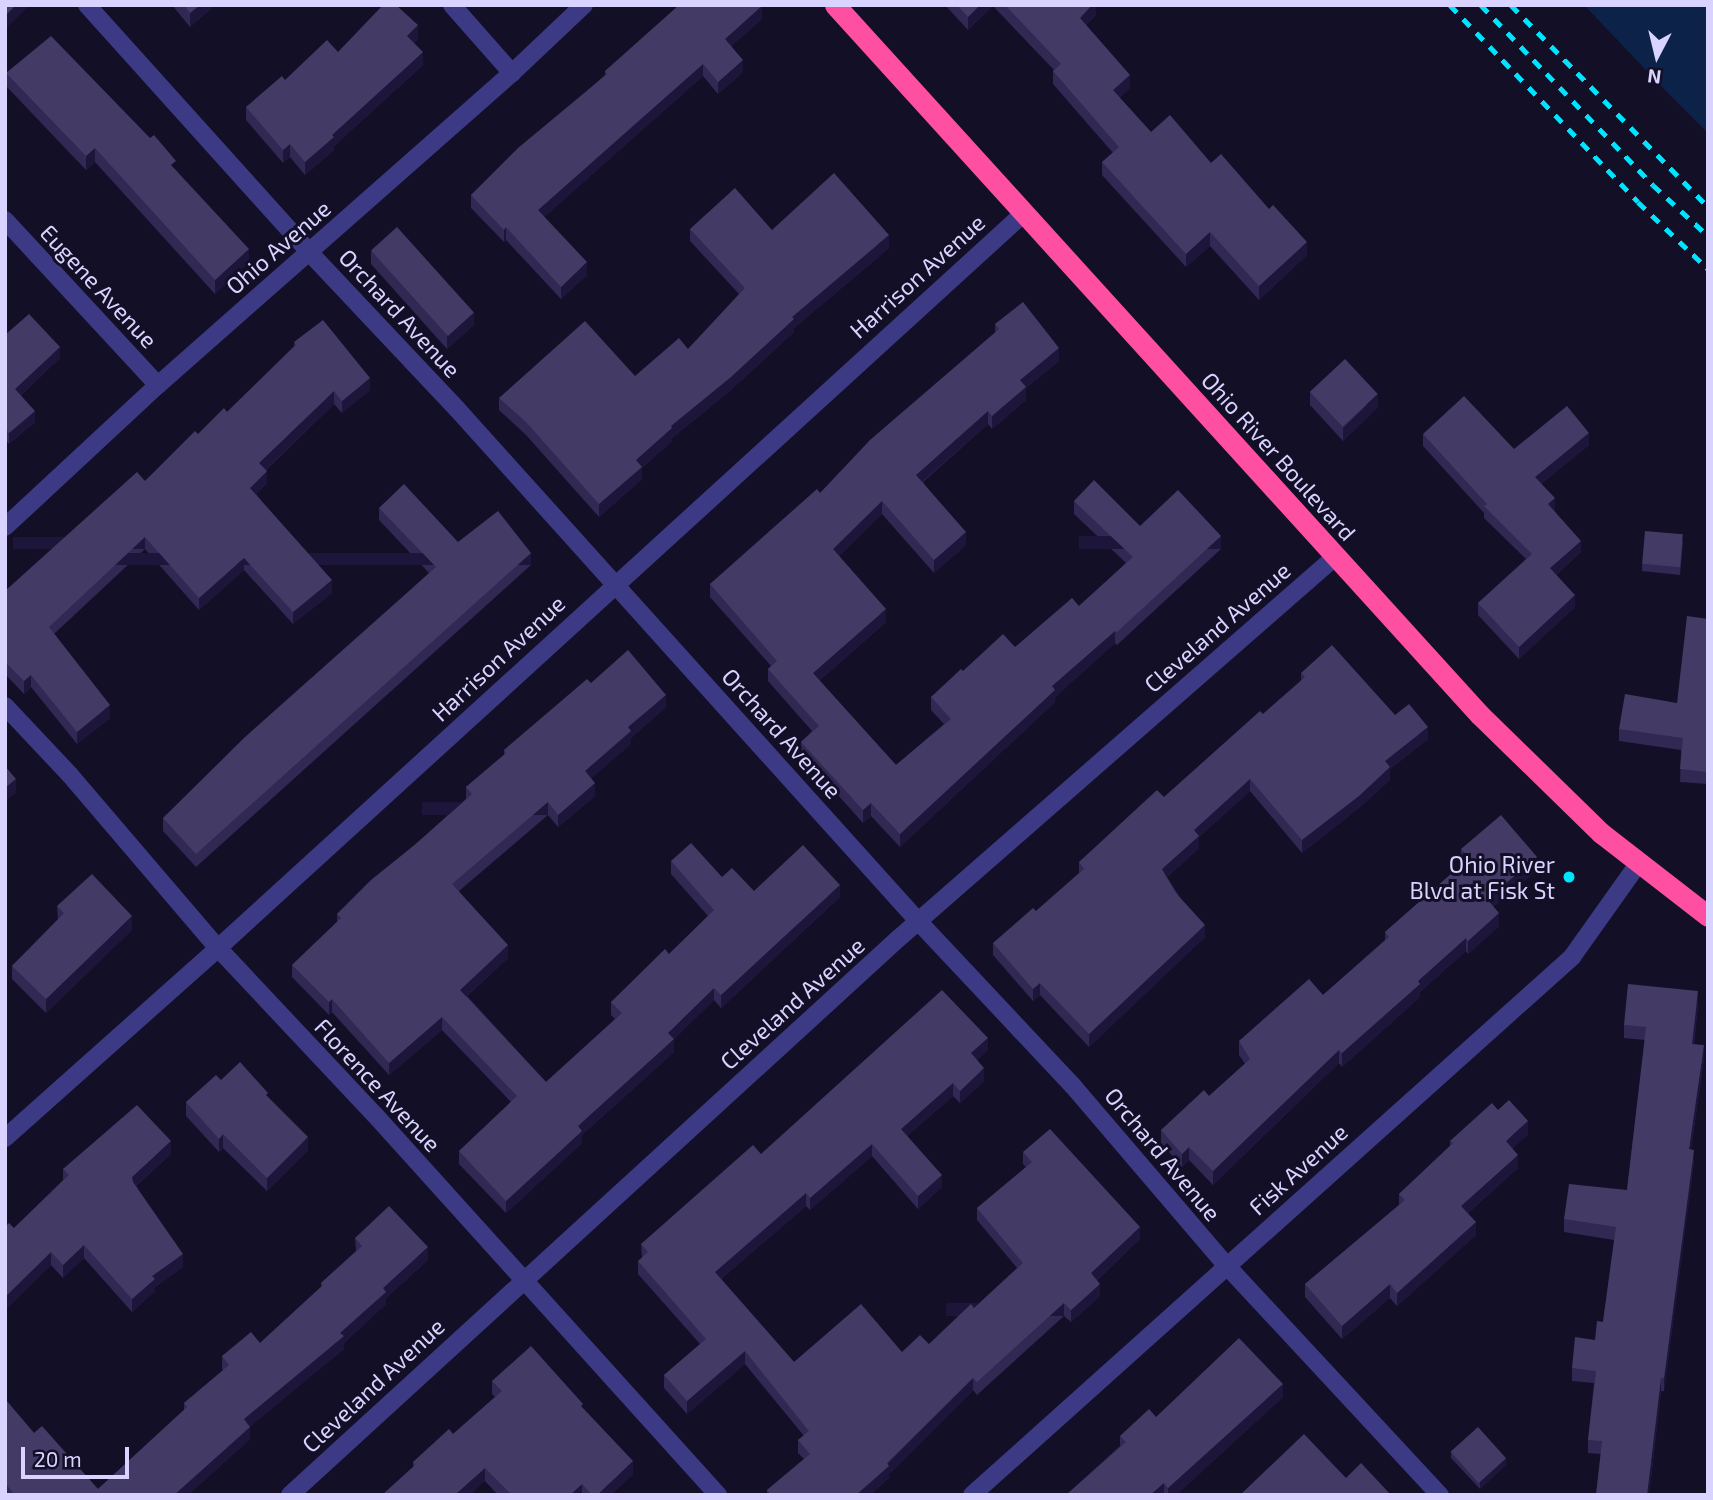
<!DOCTYPE html>
<html>
<head>
<meta charset="utf-8">
<style>
	body { margin:0 }
	#map { position:relative; width:1713px; height:1500px; overflow:hidden; background:#130f26; font-family:"Exo 2",sans-serif }
	div>[style] { position:absolute }
	.water>* { inset:0; background:#0c2248 }
	.street>* { height:18px; margin:-9px; padding:0 9px; transform-origin:9px; border-radius:9px; background:#3d3a85 }
	.highway>* { height:21px; margin:-10.5px; padding:0 10.5px; transform-origin:10.5px; border-radius:10.5px; background:#ff4fa3 }
	.rail>* { height:5px; margin-top:-2.5px; transform-origin:0; background:repeating-linear-gradient(90deg,#00e5ff 0 10px,transparent 0 19px) }
	.wall>* { inset:0; background:#312854 }
	.shaded-wall>* { inset:0; background:#1d163a; transform-origin:0 0 }
	.building>* { inset:0; background:#433a66; transform-origin:0 0 }
	.dots>* { width:19px; height:19px; translate:-50% -50%; box-sizing:border-box; border:4px solid #130f26; border-radius:50% }
	span { translate:-50% -50%; white-space:nowrap; text-align:center; line-height:1.15; -webkit-text-stroke:6px #130f26; paint-order:stroke }
	.street-label { font-size:23px; color:#d9d4ff }
	.poi-label { font-size:23px; color:#d9d4ff }
	.right { translate:-100% -50%; text-align:right }
	.frame { position:absolute; inset:0; border:7px solid #d9d4ff; pointer-events:none }
	.north { position:absolute; left:1622px; top:21px; width:70px; height:70px; -webkit-text-stroke:5px #130f26; paint-order:stroke; rotate:187deg; font-size:19px; font-weight:700; line-height:28px; text-align:center; color:#d9d4ff }
	.north::after { content:''; display:block; margin:auto; width:24px; height:32px; background:#d9d4ff; clip-path:polygon(50% 0,100% 100%,50% 72%,0 100%) }
	.scale { position:absolute; left:21px; top:1447px; width:108px; height:32px; box-sizing:border-box; border:4px solid #d9d4ff; border-top:0; padding-left:9px; font-size:21px; line-height:24px; white-space:nowrap; color:#d9d4ff; -webkit-text-stroke:5px #130f26; paint-order:stroke }
</style>
</head>
<body>
<div id="map">
	<div class="water">
		<i style="clip-path:polygon(1584px 5px,1708px 5px,1708px 133px,1665px 90px)"></i>
	</div>
	<div class="street">
		<i style="left:87px;top:5px;width:334px;rotate:48deg"></i>
		<i style="left:310px;top:253px;width:214px;rotate:46.7deg"></i>
		<i style="left:457px;top:409px;width:689px;rotate:48deg"></i>
		<i style="left:918px;top:921px;width:226px;rotate:46.8deg"></i>
		<i style="left:1073px;top:1086px;width:237px;rotate:49.5deg"></i>
		<i style="left:1227px;top:1266px;width:313px;rotate:47.1deg"></i>
		<i style="left:452px;top:5px;width:91px;rotate:48.6deg"></i>
		<i style="left:5px;top:220px;width:225px;rotate:47.2deg"></i>
		<i style="left:5px;top:527px;width:209px;rotate:-42.9deg"></i>
		<i style="left:158px;top:385px;width:472px;rotate:-41.4deg"></i>
		<i style="left:512px;top:73px;width:99px;rotate:-43.4deg"></i>
		<i style="left:5px;top:706px;width:95px;rotate:46.7deg"></i>
		<i style="left:70px;top:775px;width:228px;rotate:49.5deg"></i>
		<i style="left:218px;top:948px;width:229px;rotate:46.8deg"></i>
		<i style="left:375px;top:1115px;width:512px;rotate:47.93deg"></i>
		<i style="left:5px;top:1138px;width:285px;rotate:-41.7deg"></i>
		<i style="left:218px;top:948px;width:1089px;rotate:-42.36deg"></i>
		<i style="left:290px;top:1495px;width:825px;rotate:-42.45deg"></i>
		<i style="left:899px;top:938px;width:579px;rotate:-41.15deg"></i>
		<i style="left:972px;top:1495px;width:806px;rotate:-41.88deg"></i>
		<i style="left:1572px;top:957px;width:114px;rotate:-54.6deg"></i>
	</div>
	<div class="highway">
		<i style="left:835px;top:5px;width:959px;rotate:47.75deg"></i>
		<i style="left:1480px;top:715px;width:169px;rotate:44.3deg"></i>
		<i style="left:1601px;top:833px;width:135px;rotate:37.8deg"></i>
	</div>
	<div class="rail">
		<i style="left:1450px;top:5px;width:272px;rotate:46.3deg"></i>
		<i style="left:1638px;top:202px;width:97px;rotate:43.7deg"></i>
		<i style="left:1481px;top:5px;width:249px;rotate:46.3deg"></i>
		<i style="left:1653px;top:185px;width:75px;rotate:42.8deg"></i>
		<i style="left:1511px;top:5px;width:282px;rotate:45.7deg"></i>
	</div>
	<div class="wall">
		<i style="clip-path:polygon(172px 5px,215px 5px,190px 27px)"></i>
		<i style="clip-path:polygon(945px 5px,1096px 5px,1096px 15px,1086px 25px,1130px 88px,1119px 98px,1151px 132px,1211px 163px,1307px 255px,1259px 300px,1210px 246px,1186px 267px,1102px 175px,1102px 162px,1113px 153px,1053px 84px,1053px 71px,1054px 70px,993px 6px,968px 30px)"></i>
		<i style="clip-path:polygon(762px 19px,731px 46px,743px 72px,718px 94px,703px 76px,544px 217px,587px 275px,561px 299px,506px 240px,504px 242px,471px 208px,471px 195px,605px 75px,605px 71px)"></i>
		<i style="clip-path:polygon(418px 39px,414px 43px,423px 65px,334px 146px,334px 150px,305px 175px,290px 157px,283px 163px,246px 120px,246px 107px,285px 80px,338px 52px)"></i>
		<i style="clip-path:polygon(6px 73px,176px 170px,249px 262px,215px 294px,95px 162px,86px 170px,6px 86px)"></i>
		<i style="clip-path:polygon(690px 229px,772px 230px,889px 248px,794px 328px,794px 332px,731px 390px,672px 438px,672px 441px,642px 468px,642px 479px,599px 517px,526px 435px,499px 410px,499px 398px,635px 376px,688px 349px,739px 294px,690px 241px)"></i>
		<i style="clip-path:polygon(371px 251px,474px 325px,447px 349px,371px 264px)"></i>
		<i style="clip-path:polygon(995px 324px,1059px 361px,1026px 388px,1026px 400px,992px 429px,988px 424px,923px 482px,966px 545px,934px 573px,882px 514px,839px 556px,886px 622px,819px 681px,896px 765px,944px 724px,931px 710px,931px 697px,963px 671px,1015px 647px,1079px 606px,1126px 563px,1074px 514px,1074px 501px,1140px 526px,1221px 549px,1117px 645px,1115px 643px,1055px 697px,1055px 702px,900px 847px,871px 816px,863px 823px,801px 754px,801px 742px,812px 731px,768px 681px,768px 669px,771px 666px,710px 597px,710px 584px,820px 493px,995px 333px)"></i>
		<i style="clip-path:polygon(5px 335px,60px 358px,21px 395px,35px 422px,9px 444px,5px 439px)"></i>
		<i style="clip-path:polygon(294px 342px,370px 390px,342px 413px,334px 404px,266px 470px,267px 483px,256px 494px,332px 593px,293px 624px,244px 570px,199px 610px,145px 549px,54px 634px,110px 718px,77px 744px,31px 687px,24px 694px,5px 674px,5px 591px,145px 481px,198px 434px,227px 412px,294px 346px)"></i>
		<i style="clip-path:polygon(1310px 392px,1378px 407px,1343px 441px,1310px 405px)"></i>
		<i style="clip-path:polygon(1423px 434px,1514px 449px,1589px 445px,1541px 484px,1555px 510px,1554px 510px,1581px 552px,1556px 575px,1575px 607px,1519px 659px,1478px 615px,1478px 603px,1526px 559px,1484px 518px,1484px 513px,1423px 446px)"></i>
		<i style="clip-path:polygon(379px 508px,458px 542px,531px 565px,196px 867px,163px 831px,163px 818px,429px 573px,379px 520px)"></i>
		<i style="clip-path:polygon(1683px 541px,1680px 575px,1642px 571px,1642px 564px)"></i>
		<i style="clip-path:polygon(1708px 619px,1708px 784px,1680px 782px,1681px 750px,1619px 741px,1619px 729px,1677px 703px)"></i>
		<i style="clip-path:polygon(1301px 673px,1395px 715px,1428px 739px,1390px 769px,1390px 780px,1359px 808px,1302px 853px,1250px 791px,1199px 837px,1199px 848px,1167px 877px,1205px 937px,1089px 1047px,1040px 995px,1033px 1001px,993px 955px,993px 943px,1036px 911px,1079px 873px,1079px 862px,1164px 797px,1263px 714px,1301px 681px)"></i>
		<i style="clip-path:polygon(591px 683px,666px 707px,631px 738px,631px 744px,591px 778px,595px 796px,558px 827px,548px 815px,459px 891px,508px 958px,467px 996px,546px 1082px,615px 1019px,611px 1015px,611px 1002px,669px 954px,708px 916px,671px 874px,671px 861px,722px 877px,754px 891px,840px 897px,721px 1008px,714px 1000px,674px 1039px,674px 1052px,582px 1135px,582px 1143px,506px 1213px,459px 1164px,459px 1151px,511px 1102px,442px 1030px,389px 1075px,332px 1012px,329px 1015px,292px 977px,292px 965px,337px 922px,337px 914px,466px 799px,466px 787px,504px 755px,504px 750px)"></i>
		<i style="clip-path:polygon(1461px 849px,1537px 870px,1493px 907px,1499px 926px,1468px 954px,1466px 951px,1420px 992px,1420px 997px,1342px 1067px,1339px 1063px,1213px 1185px,1189px 1160px,1182px 1167px,1161px 1143px,1161px 1130px,1209px 1096px,1245px 1064px,1239px 1055px,1239px 1041px,1323px 995px,1385px 940px,1385px 932px,1463px 864px,1461px 862px)"></i>
		<i style="clip-path:polygon(57px 906px,132px 930px,46px 1013px,12px 979px,12px 966px,58px 920px)"></i>
		<i style="clip-path:polygon(1698px 1004px,1694px 1044px,1704px 1058px,1691px 1149px,1694px 1162px,1664px 1391px,1661px 1391px,1649px 1495px,1596px 1495px,1601px 1454px,1588px 1453px,1588px 1440px,1594px 1383px,1572px 1381px,1572px 1368px,1595px 1340px,1603px 1322px,1614px 1240px,1564px 1232px,1564px 1219px,1627px 1190px,1645px 1040px,1624px 1038px,1624px 1025px)"></i>
		<i style="clip-path:polygon(988px 1050px,977px 1060px,984px 1081px,960px 1103px,953px 1096px,907px 1136px,942px 1187px,918px 1209px,872px 1156px,810px 1210px,806px 1206px,721px 1279px,794px 1362px,902px 1352px,929px 1344px,974px 1308px,1017px 1268px,977px 1220px,977px 1208px,1026px 1167px,1023px 1164px,1023px 1152px,1140px 1239px,1097px 1280px,1100px 1296px,1071px 1322px,1064px 1316px,977px 1395px,973px 1390px,889px 1474px,889px 1478px,870px 1495px,767px 1495px,767px 1490px,804px 1459px,798px 1453px,798px 1440px,804px 1436px,745px 1364px,687px 1414px,664px 1388px,664px 1375px,700px 1344px,638px 1274px,638px 1261px,642px 1258px,641px 1244px,761px 1154px)"></i>
		<i style="clip-path:polygon(221px 1080px,268px 1097px,308px 1150px,267px 1191px,223px 1148px,219px 1152px,186px 1116px,186px 1102px)"></i>
		<i style="clip-path:polygon(1528px 1134px,1512px 1149px,1518px 1168px,1468px 1213px,1476px 1235px,1397px 1306px,1390px 1298px,1342px 1339px,1305px 1297px,1305px 1284px,1399px 1205px,1399px 1194px,1450px 1146px,1450px 1141px)"></i>
		<i style="clip-path:polygon(171px 1154px,136px 1186px,183px 1267px,155px 1287px,155px 1291px,132px 1312px,84px 1258px,63px 1278px,51px 1265px,5px 1310px,5px 1227px,14px 1228px,63px 1180px,63px 1169px)"></i>
		<i style="clip-path:polygon(355px 1238px,428px 1260px,386px 1298px,386px 1304px,344px 1343px,344px 1349px,250px 1426px,250px 1439px,188px 1495px,5px 1495px,5px 1399px,34px 1433px,98px 1489px,184px 1410px,184px 1403px,223px 1371px,222px 1369px,222px 1356px,260px 1343px,321px 1287px,321px 1283px,356px 1251px)"></i>
		<i style="clip-path:polygon(492px 1381px,583px 1409px,633px 1474px,611px 1495px,498px 1495px,485px 1481px,413px 1467px,413px 1462px,453px 1434px,495px 1397px,492px 1394px)"></i>
		<i style="clip-path:polygon(1283px 1397px,1176px 1495px,1066px 1495px,1120px 1446px,1120px 1436px,1156px 1417px)"></i>
		<i style="clip-path:polygon(1451px 1452px,1506px 1465px,1480px 1489px,1451px 1458px)"></i>
	</div>
	<div class="shaded-wall">
		<i style="clip-path:polygon(16px 5px,30px 5px,5px 29px,5px 16px)"></i>
		<i style="clip-path:polygon(200px 5px,215px 5px,190px 27px,190px 13px)"></i>
		<i style="clip-path:polygon(980px 5px,993px 5px,993px 6px,968px 30px,968px 17px)"></i>
		<i style="clip-path:polygon(1092px 5px,1096px 5px,1096px 15px,1080px 31px,1080px 18px)"></i>
		<i style="clip-path:polygon(762px 6px,762px 19px,725px 51px,725px 39px)"></i>
		<i style="clip-path:polygon(418px 25px,418px 39px,407px 50px,407px 36px)"></i>
		<i style="clip-path:polygon(423px 52px,423px 65px,334px 146px,334px 150px,305px 175px,305px 162px,332px 135px)"></i>
		<i style="clip-path:polygon(743px 60px,743px 72px,718px 94px,718px 82px)"></i>
		<i style="clip-path:polygon(703px 64px,703px 76px,538px 223px,538px 210px)"></i>
		<i style="clip-path:polygon(1130px 75px,1130px 88px,1113px 103px,1113px 90px)"></i>
		<i style="clip-path:polygon(290px 144px,290px 157px,283px 163px,283px 150px)"></i>
		<i style="clip-path:polygon(95px 148px,95px 162px,86px 170px,86px 156px)"></i>
		<i style="clip-path:polygon(506px 227px,506px 240px,504px 242px,504px 230px)"></i>
		<i style="clip-path:polygon(1210px 232px,1210px 246px,1186px 267px,1186px 254px)"></i>
		<i style="clip-path:polygon(889px 235px,889px 248px,794px 328px,794px 332px,731px 390px,672px 438px,672px 441px,642px 468px,642px 479px,599px 517px,599px 504px,636px 460px,671px 426px,792px 317px)"></i>
		<i style="clip-path:polygon(1307px 242px,1307px 255px,1259px 300px,1259px 286px)"></i>
		<i style="clip-path:polygon(249px 249px,249px 262px,215px 294px,215px 280px)"></i>
		<i style="clip-path:polygon(587px 262px,587px 275px,561px 299px,561px 287px)"></i>
		<i style="clip-path:polygon(474px 312px,474px 325px,447px 349px,447px 336px)"></i>
		<i style="clip-path:polygon(60px 347px,60px 358px,15px 400px,15px 389px)"></i>
		<i style="clip-path:polygon(1059px 348px,1059px 361px,1026px 388px,1026px 400px,992px 429px,992px 416px,1020px 380px)"></i>
		<i style="clip-path:polygon(370px 378px,370px 390px,342px 413px,342px 401px)"></i>
		<i style="clip-path:polygon(334px 391px,334px 404px,259px 476px,259px 463px)"></i>
		<i style="clip-path:polygon(1378px 394px,1378px 407px,1343px 441px,1343px 428px)"></i>
		<i style="clip-path:polygon(35px 411px,35px 422px,9px 444px,9px 433px)"></i>
		<i style="clip-path:polygon(988px 411px,988px 424px,916px 487px,916px 475px)"></i>
		<i style="clip-path:polygon(1589px 433px,1589px 445px,1535px 489px,1535px 477px)"></i>
		<i style="clip-path:polygon(267px 471px,267px 483px,250px 500px,250px 488px)"></i>
		<i style="clip-path:polygon(1555px 498px,1555px 510px,1548px 516px,1548px 504px)"></i>
		<i style="clip-path:polygon(882px 501px,882px 514px,833px 562px,833px 549px)"></i>
		<i style="clip-path:polygon(966px 532px,966px 545px,934px 573px,934px 560px)"></i>
		<i style="left:1221px;top:536px;width:13px;height:142px;rotate:90deg"></i>
		<i style="left:145px;top:537px;width:12px;height:132px;rotate:90deg"></i>
		<i style="clip-path:polygon(1581px 541px,1581px 552px,1550px 580px,1550px 568px)"></i>
		<i style="left:531px;top:553px;width:12px;height:450px;rotate:90deg"></i>
		<i style="clip-path:polygon(244px 558px,244px 570px,199px 610px,199px 598px)"></i>
		<i style="clip-path:polygon(332px 580px,332px 593px,293px 624px,293px 612px)"></i>
		<i style="clip-path:polygon(1575px 595px,1575px 607px,1519px 659px,1519px 647px)"></i>
		<i style="clip-path:polygon(886px 609px,886px 622px,813px 686px,813px 673px)"></i>
		<i style="clip-path:polygon(1115px 631px,1115px 643px,1055px 697px,1055px 702px,900px 847px,900px 834px,1052px 686px)"></i>
		<i style="clip-path:polygon(31px 675px,31px 687px,24px 694px,24px 681px)"></i>
		<i style="clip-path:polygon(666px 695px,666px 707px,631px 738px,631px 744px,585px 784px,585px 771px,628px 727px)"></i>
		<i style="clip-path:polygon(110px 705px,110px 718px,77px 744px,77px 732px)"></i>
		<i style="clip-path:polygon(1428px 727px,1428px 739px,1390px 769px,1390px 780px,1359px 808px,1302px 853px,1302px 840px,1385px 761px)"></i>
		<i style="clip-path:polygon(16px 779px,16px 793px,5px 801px,5px 788px)"></i>
		<i style="clip-path:polygon(1250px 779px,1250px 791px,1199px 837px,1199px 848px,1162px 881px,1162px 869px,1194px 830px)"></i>
		<i style="clip-path:polygon(595px 783px,595px 796px,558px 827px,558px 815px)"></i>
		<i style="left:548px;top:802px;width:13px;height:126px;rotate:90deg"></i>
		<i style="clip-path:polygon(871px 803px,871px 816px,863px 823px,863px 810px)"></i>
		<i style="clip-path:polygon(1537px 857px,1537px 870px,1487px 912px,1487px 899px)"></i>
		<i style="clip-path:polygon(840px 885px,840px 897px,721px 1008px,721px 995px)"></i>
		<i style="clip-path:polygon(1499px 913px,1499px 926px,1468px 954px,1468px 941px)"></i>
		<i style="clip-path:polygon(132px 916px,132px 930px,46px 1013px,46px 999px)"></i>
		<i style="clip-path:polygon(1205px 925px,1205px 937px,1089px 1047px,1089px 1034px)"></i>
		<i style="clip-path:polygon(1466px 938px,1466px 951px,1420px 992px,1420px 997px,1342px 1067px,1342px 1053px,1418px 981px)"></i>
		<i style="clip-path:polygon(508px 945px,508px 958px,460px 1002px,460px 990px)"></i>
		<i style="clip-path:polygon(1040px 983px,1040px 995px,1033px 1001px,1033px 989px)"></i>
		<i style="clip-path:polygon(714px 988px,714px 1000px,674px 1039px,674px 1052px,582px 1135px,582px 1143px,506px 1213px,506px 1201px,668px 1033px)"></i>
		<i style="clip-path:polygon(1698px 991px,1698px 1004px,1692px 1057px,1692px 1044px)"></i>
		<i style="clip-path:polygon(332px 999px,332px 1012px,329px 1015px,329px 1002px)"></i>
		<i style="clip-path:polygon(442px 1017px,442px 1030px,389px 1075px,389px 1063px)"></i>
		<i style="clip-path:polygon(988px 1038px,988px 1050px,971px 1066px,971px 1053px)"></i>
		<i style="clip-path:polygon(1704px 1045px,1704px 1058px,1689px 1162px,1689px 1149px)"></i>
		<i style="clip-path:polygon(1339px 1050px,1339px 1063px,1213px 1185px,1213px 1171px)"></i>
		<i style="clip-path:polygon(984px 1068px,984px 1081px,960px 1103px,960px 1091px)"></i>
		<i style="clip-path:polygon(953px 1083px,953px 1096px,901px 1141px,901px 1129px)"></i>
		<i style="clip-path:polygon(1528px 1121px,1528px 1134px,1506px 1155px,1506px 1141px)"></i>
		<i style="clip-path:polygon(223px 1134px,223px 1148px,219px 1152px,219px 1139px)"></i>
		<i style="clip-path:polygon(308px 1137px,308px 1150px,267px 1191px,267px 1178px)"></i>
		<i style="clip-path:polygon(171px 1141px,171px 1154px,132px 1189px,132px 1177px)"></i>
		<i style="clip-path:polygon(872px 1144px,872px 1156px,810px 1210px,810px 1198px)"></i>
		<i style="clip-path:polygon(1189px 1147px,1189px 1160px,1182px 1167px,1182px 1154px)"></i>
		<i style="clip-path:polygon(1694px 1150px,1694px 1162px,1664px 1391px,1664px 1378px)"></i>
		<i style="clip-path:polygon(1518px 1155px,1518px 1168px,1461px 1219px,1461px 1206px)"></i>
		<i style="clip-path:polygon(942px 1175px,942px 1187px,918px 1209px,918px 1196px)"></i>
		<i style="clip-path:polygon(806px 1193px,806px 1206px,715px 1284px,715px 1272px)"></i>
		<i style="clip-path:polygon(1476px 1222px,1476px 1235px,1397px 1306px,1397px 1293px)"></i>
		<i style="clip-path:polygon(1140px 1227px,1140px 1239px,1091px 1285px,1091px 1273px)"></i>
		<i style="clip-path:polygon(84px 1245px,84px 1258px,63px 1278px,63px 1265px)"></i>
		<i style="clip-path:polygon(428px 1247px,428px 1260px,386px 1298px,386px 1304px,344px 1343px,344px 1349px,244px 1432px,244px 1419px,340px 1333px,383px 1288px)"></i>
		<i style="clip-path:polygon(51px 1252px,51px 1265px,5px 1310px,5px 1297px)"></i>
		<i style="clip-path:polygon(183px 1254px,183px 1267px,155px 1287px,155px 1291px,132px 1312px,132px 1299px,152px 1276px)"></i>
		<i style="clip-path:polygon(1100px 1284px,1100px 1296px,1071px 1322px,1071px 1310px)"></i>
		<i style="clip-path:polygon(1390px 1284px,1390px 1298px,1342px 1339px,1342px 1326px)"></i>
		<i style="left:1064px;top:1303px;width:13px;height:118px;rotate:90deg"></i>
		<i style="clip-path:polygon(745px 1351px,745px 1364px,687px 1414px,687px 1401px)"></i>
		<i style="clip-path:polygon(973px 1378px,973px 1390px,889px 1474px,889px 1478px,870px 1495px,856px 1495px)"></i>
		<i style="clip-path:polygon(1661px 1378px,1661px 1391px,1649px 1495px,1647px 1495px)"></i>
		<i style="clip-path:polygon(1283px 1384px,1283px 1397px,1176px 1495px,1168px 1495px,1168px 1488px)"></i>
		<i style="clip-path:polygon(250px 1427px,250px 1439px,188px 1495px,174px 1495px)"></i>
		<i style="clip-path:polygon(1506px 1458px,1506px 1465px,1480px 1489px,1480px 1482px)"></i>
		<i style="clip-path:polygon(633px 1461px,633px 1474px,611px 1495px,597px 1495px)"></i>
		<i style="clip-path:polygon(485px 1468px,485px 1481px,470px 1495px,455px 1495px)"></i>
		<i style="clip-path:polygon(1164px 1483px,1164px 1495px,1150px 1495px)"></i>
		<i style="clip-path:polygon(582px 1484px,582px 1495px,570px 1495px)"></i>
	</div>
	<div class="building">
		<i style="clip-path:polygon(5px 5px,16px 5px,5px 16px)"></i>
		<i style="clip-path:polygon(184px 5px,200px 5px,190px 13px)"></i>
		<i style="clip-path:polygon(383px 5px,396px 5px,418px 25px,407px 36px,423px 52px,332px 135px,334px 137px,305px 162px,290px 144px,283px 150px,246px 107px,282px 76px,285px 80px,327px 40px,338px 52px)"></i>
		<i style="clip-path:polygon(679px 5px,761px 5px,762px 6px,725px 39px,743px 60px,718px 82px,703px 64px,538px 210px,587px 262px,561px 287px,506px 227px,504px 230px,471px 195px,518px 148px,607px 74px,605px 71px)"></i>
		<i style="clip-path:polygon(957px 5px,980px 5px,968px 17px)"></i>
		<i style="clip-path:polygon(1005px 5px,1092px 5px,1080px 18px,1130px 75px,1113px 90px,1151px 132px,1170px 115px,1211px 163px,1221px 154px,1269px 209px,1273px 205px,1307px 242px,1259px 286px,1210px 232px,1186px 254px,1102px 162px,1119px 147px,1053px 71px,1061px 64px)"></i>
		<i style="clip-path:polygon(51px 36px,150px 138px,154px 135px,176px 161px,171px 165px,249px 249px,215px 280px,95px 148px,86px 156px,6px 73px)"></i>
		<i style="clip-path:polygon(834px 173px,889px 235px,792px 317px,794px 319px,731px 377px,671px 426px,672px 428px,636px 460px,642px 467px,599px 504px,526px 422px,499px 398px,585px 321px,635px 376px,679px 338px,688px 349px,745px 288px,690px 229px,735px 188px,772px 230px)"></i>
		<i style="left:397px;top:227px;width:115px;height:35px;rotate:48deg"></i>
		<i style="clip-path:polygon(1023px 302px,1059px 348px,1020px 380px,1026px 387px,992px 416px,988px 411px,916px 475px,966px 532px,934px 560px,882px 501px,833px 549px,886px 609px,813px 673px,896px 765px,951px 719px,931px 697px,961px 669px,963px 671px,1003px 634px,1015px 647px,1072px 598px,1079px 606px,1133px 557px,1074px 501px,1094px 480px,1140px 526px,1178px 490px,1221px 536px,1117px 632px,1115px 631px,1052px 686px,1055px 690px,900px 834px,871px 803px,863px 810px,801px 742px,819px 726px,768px 669px,777px 661px,710px 584px,817px 489px,820px 493px,870px 440px,999px 329px,995px 324px)"></i>
		<i style="clip-path:polygon(29px 314px,60px 347px,15px 389px,35px 411px,9px 433px,5px 428px,5px 335px)"></i>
		<i style="clip-path:polygon(323px 320px,370px 378px,342px 401px,334px 391px,259px 463px,267px 471px,250px 488px,332px 580px,293px 612px,244px 558px,199px 598px,145px 537px,49px 627px,110px 705px,77px 732px,31px 675px,24px 681px,5px 662px,5px 591px,137px 472px,145px 481px,195px 431px,198px 434px,224px 408px,227px 412px,296px 345px,294px 342px)"></i>
		<i style="left:1345px;top:359px;width:48px;height:48px;rotate:47deg"></i>
		<i style="clip-path:polygon(1464px 396px,1514px 449px,1567px 406px,1589px 433px,1535px 477px,1555px 498px,1548px 504px,1581px 541px,1550px 568px,1575px 595px,1519px 647px,1478px 603px,1532px 554px,1484px 506px,1487px 504px,1423px 434px)"></i>
		<i style="clip-path:polygon(404px 484px,458px 542px,498px 511px,531px 553px,196px 854px,163px 818px,244px 738px,436px 567px,379px 508px)"></i>
		<i style="left:1645px;top:531px;width:38px;height:33px;rotate:5deg"></i>
		<i style="clip-path:polygon(1687px 616px,1708px 619px,1708px 772px,1680px 769px,1683px 738px,1619px 729px,1625px 694px,1677px 703px)"></i>
		<i style="clip-path:polygon(1332px 645px,1395px 715px,1409px 704px,1428px 727px,1385px 761px,1390px 767px,1359px 796px,1302px 840px,1250px 779px,1194px 830px,1199px 836px,1162px 869px,1175px 892px,1205px 925px,1089px 1034px,1040px 983px,1033px 989px,993px 943px,1033px 908px,1036px 911px,1084px 869px,1079px 862px,1157px 790px,1164px 797px,1260px 711px,1263px 714px,1305px 677px,1301px 673px)"></i>
		<i style="clip-path:polygon(628px 650px,666px 695px,628px 727px,631px 731px,585px 771px,595px 783px,558px 815px,548px 802px,452px 884px,508px 945px,460px 990px,546px 1082px,622px 1013px,611px 1002px,665px 949px,669px 954px,714px 910px,671px 861px,691px 843px,722px 877px,732px 868px,754px 891px,803px 845px,840px 885px,721px 995px,714px 988px,668px 1033px,674px 1039px,578px 1126px,582px 1131px,506px 1201px,459px 1151px,517px 1096px,442px 1017px,389px 1063px,332px 999px,329px 1002px,292px 965px,341px 918px,337px 914px,371px 880px,417px 843px,472px 794px,466px 787px,506px 753px,504px 750px,587px 679px,591px 683px)"></i>
		<i style="clip-path:polygon(5px 766px,16px 779px,5px 788px)"></i>
		<i style="clip-path:polygon(1501px 815px,1537px 857px,1487px 899px,1499px 913px,1468px 941px,1466px 938px,1418px 981px,1420px 984px,1342px 1053px,1339px 1050px,1213px 1171px,1189px 1147px,1182px 1154px,1161px 1130px,1204px 1090px,1209px 1096px,1250px 1059px,1239px 1041px,1309px 979px,1323px 995px,1389px 937px,1385px 932px,1469px 858px,1461px 849px)"></i>
		<i style="clip-path:polygon(92px 874px,132px 916px,46px 999px,12px 966px,64px 913px,57px 906px)"></i>
		<i style="clip-path:polygon(1628px 984px,1698px 991px,1692px 1044px,1704px 1045px,1689px 1149px,1694px 1150px,1664px 1378px,1661px 1378px,1647px 1495px,1596px 1495px,1602px 1441px,1588px 1440px,1596px 1371px,1572px 1368px,1575px 1337px,1595px 1340px,1597px 1321px,1603px 1322px,1616px 1227px,1564px 1219px,1569px 1184px,1627px 1190px,1646px 1027px,1624px 1025px)"></i>
		<i style="clip-path:polygon(942px 990px,988px 1038px,971px 1053px,984px 1068px,960px 1091px,953px 1083px,901px 1129px,942px 1175px,918px 1196px,872px 1144px,810px 1198px,806px 1193px,715px 1272px,794px 1362px,861px 1304px,902px 1352px,920px 1335px,929px 1344px,971px 1304px,974px 1308px,1023px 1263px,977px 1208px,1032px 1162px,1023px 1152px,1050px 1129px,1140px 1227px,1091px 1273px,1100px 1284px,1071px 1310px,1064px 1303px,977px 1382px,973px 1378px,887px 1463px,889px 1466px,856px 1495px,771px 1495px,767px 1490px,810px 1454px,798px 1440px,809px 1431px,745px 1351px,687px 1401px,664px 1375px,706px 1339px,638px 1261px,648px 1252px,641px 1244px,753px 1145px,761px 1154px)"></i>
		<i style="clip-path:polygon(240px 1062px,268px 1093px,266px 1095px,308px 1137px,267px 1178px,223px 1134px,219px 1139px,186px 1102px,216px 1075px,221px 1080px)"></i>
		<i style="clip-path:polygon(1509px 1100px,1528px 1121px,1506px 1141px,1518px 1155px,1461px 1206px,1476px 1222px,1397px 1293px,1390px 1284px,1342px 1326px,1305px 1284px,1405px 1200px,1399px 1194px,1453px 1143px,1450px 1141px,1492px 1103px,1498px 1110px)"></i>
		<i style="clip-path:polygon(137px 1105px,171px 1141px,132px 1177px,133px 1182px,183px 1254px,152px 1276px,155px 1279px,132px 1299px,84px 1245px,63px 1265px,51px 1252px,5px 1297px,5px 1227px,9px 1223px,14px 1228px,69px 1175px,63px 1169px)"></i>
		<i style="clip-path:polygon(389px 1206px,428px 1247px,383px 1288px,386px 1292px,340px 1333px,344px 1336px,244px 1419px,250px 1427px,174px 1495px,15px 1495px,5px 1483px,5px 1399px,34px 1433px,42px 1426px,98px 1489px,187px 1407px,184px 1403px,229px 1365px,222px 1356px,251px 1332px,260px 1343px,323px 1285px,321px 1283px,362px 1246px,355px 1238px)"></i>
		<i style="clip-path:polygon(1239px 1338px,1283px 1384px,1168px 1488px,1164px 1483px,1150px 1495px,1066px 1495px,1126px 1442px,1120px 1436px,1149px 1409px,1156px 1417px)"></i>
		<i style="clip-path:polygon(531px 1346px,583px 1404px,581px 1406px,633px 1461px,597px 1495px,592px 1495px,582px 1484px,570px 1495px,512px 1495px,485px 1468px,455px 1495px,382px 1495px,415px 1465px,413px 1462px,449px 1429px,453px 1434px,502px 1391px,492px 1381px)"></i>
		<i style="left:1478px;top:1427px;width:42px;height:37px;rotate:48deg"></i>
		<i style="clip-path:polygon(1304px 1434px,1346px 1478px,1361px 1463px,1391px 1495px,1240px 1495px)"></i>
	</div>
	<div class="dots">
		<i style="left:1569px;top:877px;background:#00e5ff"></i>
	</div>
	<div class="street-label">
		<span style="left:278px;top:247px;rotate:-41deg">Ohio Avenue</span>
		<span style="left:917px;top:276px;rotate:-42deg">Harrison Avenue</span>
		<span style="left:99px;top:286px;rotate:47deg">Eugene Avenue</span>
		<span style="left:400px;top:313px;rotate:47deg">Orchard Avenue</span>
		<span style="left:1279px;top:456px;rotate:48deg">Ohio River Boulevard</span>
		<span style="left:1217px;top:627px;rotate:-41deg">Cleveland Avenue</span>
		<span style="left:498px;top:658px;rotate:-43deg">Harrison Avenue</span>
		<span style="left:782px;top:733px;rotate:48deg">Orchard Avenue</span>
		<span style="left:792px;top:1003px;rotate:-42deg">Cleveland Avenue</span>
		<span style="left:378px;top:1085px;rotate:47deg">Florence Avenue</span>
		<span style="left:1163px;top:1154px;rotate:50deg">Orchard Avenue</span>
		<span style="left:1298px;top:1169px;rotate:-42deg">Fisk Avenue</span>
		<span style="left:373px;top:1385px;rotate:-43deg">Cleveland Avenue</span>
	</div>
	<div class="poi-label">
		<span class="right" style="left:1555px;top:877px">Ohio River<br>Blvd at Fisk St</span>
	</div>
	<div class="frame"></div>
	<div class="north">N</div>
	<div class="scale">20 m</div>
</div>
</body>
</html>
